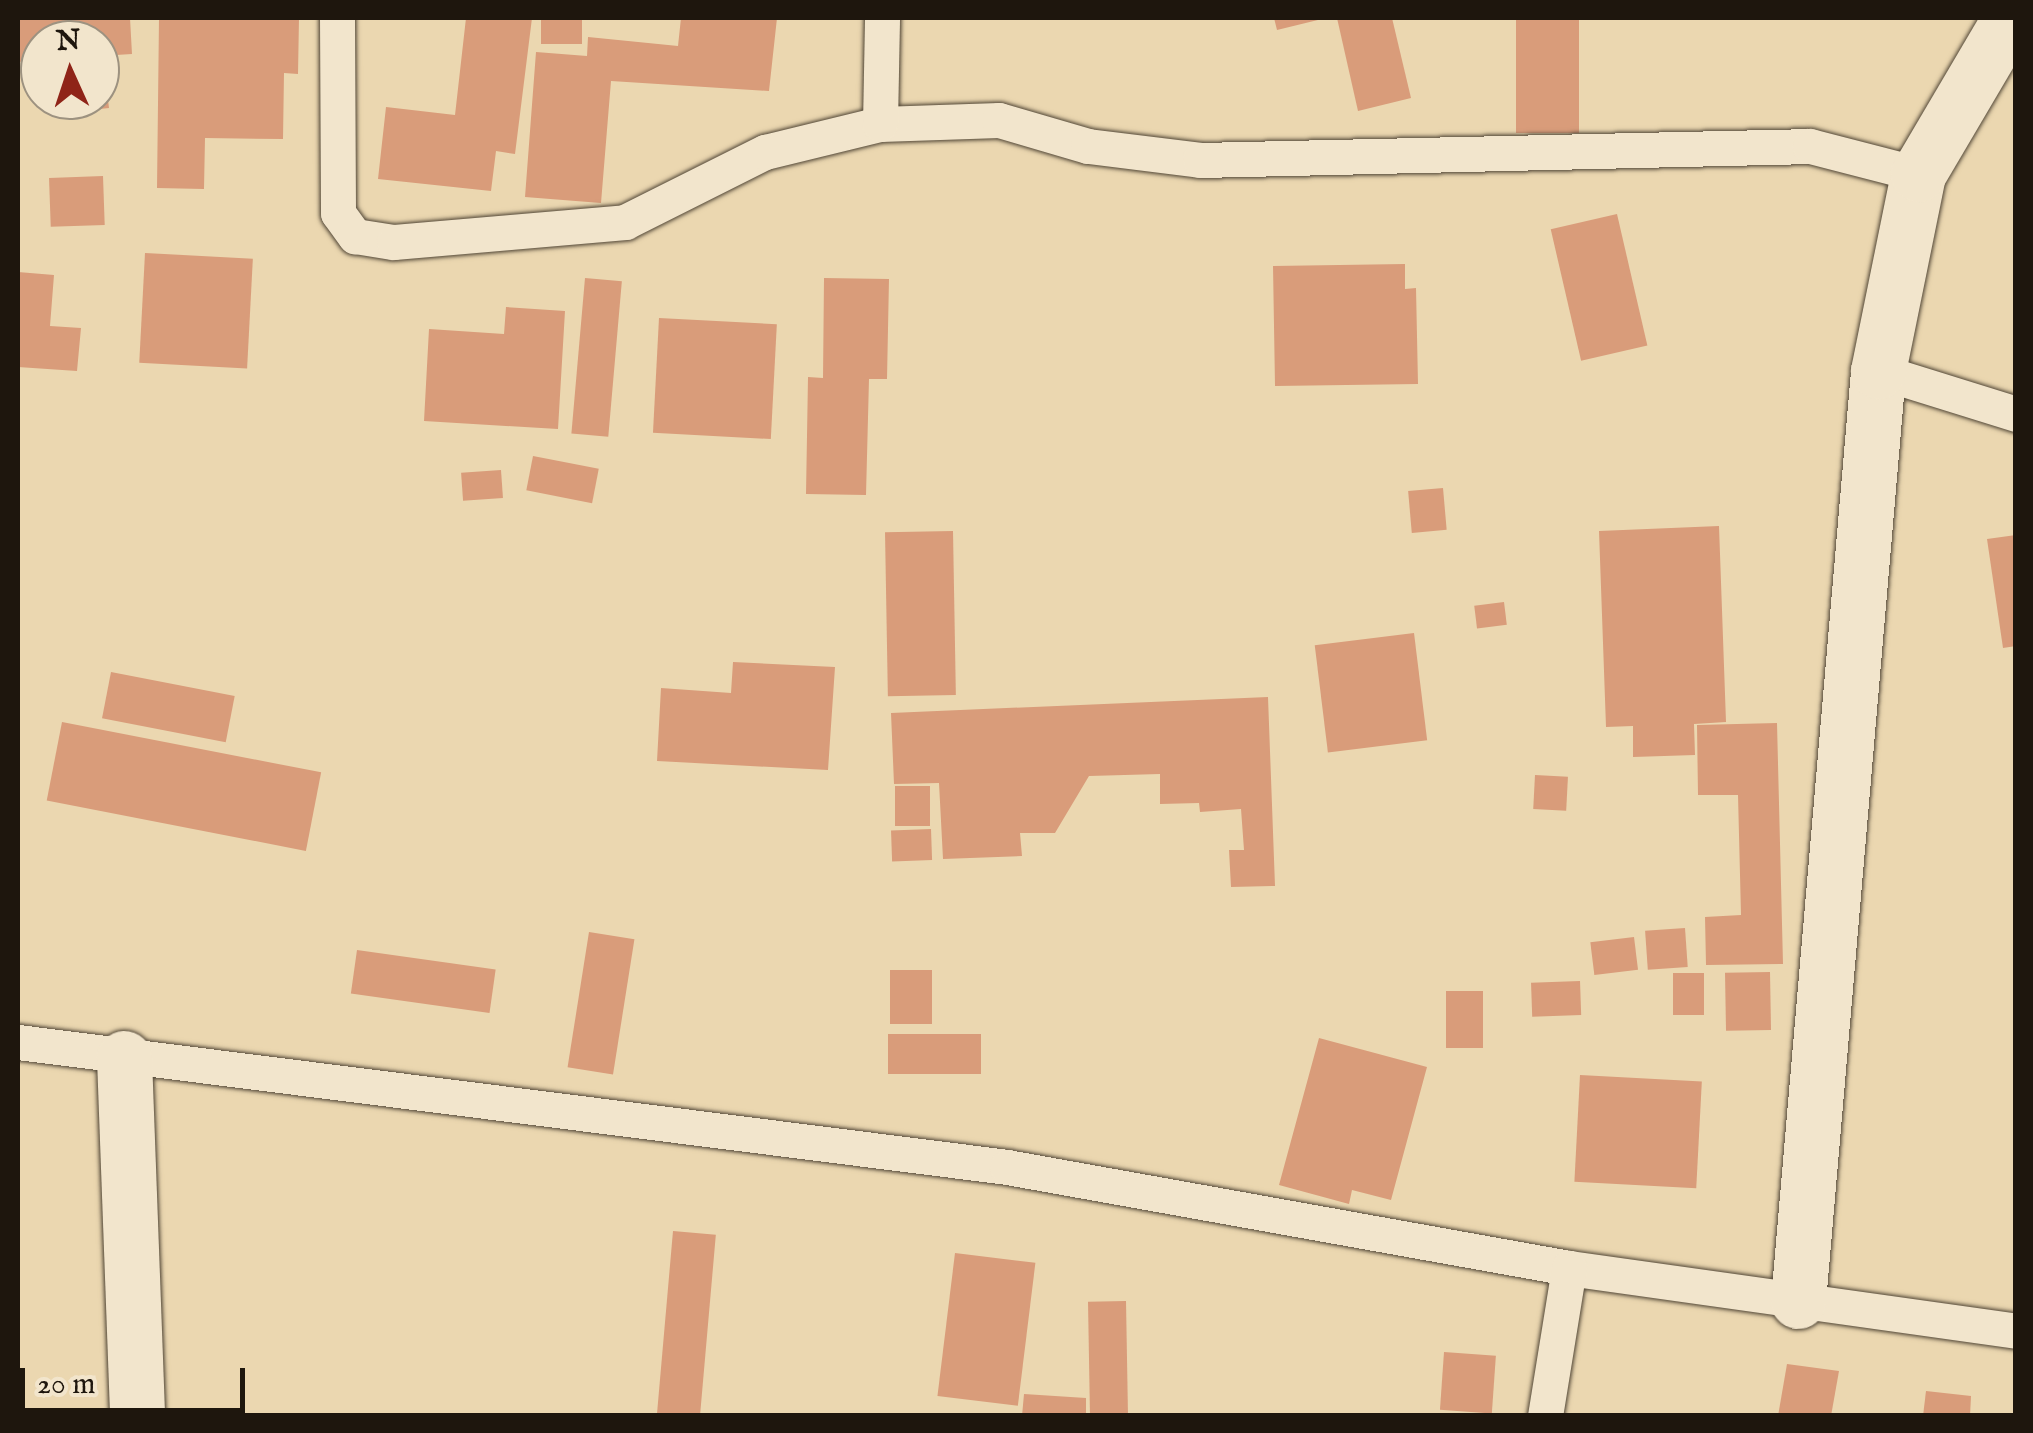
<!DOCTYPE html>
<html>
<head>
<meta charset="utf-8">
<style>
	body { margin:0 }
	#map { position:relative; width:2033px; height:1433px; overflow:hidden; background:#ebd7b0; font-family:"IM FELL English",serif }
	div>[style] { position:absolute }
	.building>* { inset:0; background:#d99c7a; transform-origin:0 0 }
	.roads { filter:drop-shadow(0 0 2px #514636) drop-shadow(0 0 2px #514636) }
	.lane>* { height:35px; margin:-17.5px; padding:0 17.5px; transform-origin:17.5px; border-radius:17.5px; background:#f2e5cc }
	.street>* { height:55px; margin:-27.5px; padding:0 27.5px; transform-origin:27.5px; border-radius:27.5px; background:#f2e5cc }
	span { translate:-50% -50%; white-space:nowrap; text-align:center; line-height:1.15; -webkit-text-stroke:8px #f2e5cc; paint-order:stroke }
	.frame { position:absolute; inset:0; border:20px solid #1e160d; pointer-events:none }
	.north { position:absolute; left:20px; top:20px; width:100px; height:100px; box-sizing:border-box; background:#f2e5cc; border:2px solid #9d9280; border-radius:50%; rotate:357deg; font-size:28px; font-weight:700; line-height:40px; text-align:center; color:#1e160d }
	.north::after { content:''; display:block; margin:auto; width:35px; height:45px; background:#8f2418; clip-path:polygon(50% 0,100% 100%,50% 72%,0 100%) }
	.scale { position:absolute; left:20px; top:1368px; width:225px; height:45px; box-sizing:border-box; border:5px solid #1e160d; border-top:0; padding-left:12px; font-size:30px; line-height:35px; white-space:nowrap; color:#1e160d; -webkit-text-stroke:8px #f2e5cc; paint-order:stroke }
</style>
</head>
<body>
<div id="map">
	<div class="building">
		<i style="clip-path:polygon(18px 18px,130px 18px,132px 54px,100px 56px,100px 40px,40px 40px,40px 60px,18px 62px)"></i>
		<i style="clip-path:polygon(159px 18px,299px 18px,298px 74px,284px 73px,283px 139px,205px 138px,204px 189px,157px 188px)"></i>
		<i style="clip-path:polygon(466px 18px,532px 18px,515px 154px,496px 151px,491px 191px,378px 179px,386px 107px,455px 115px)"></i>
		<i style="left:541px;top:18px;width:41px;height:26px"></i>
		<i style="clip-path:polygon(681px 18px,777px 18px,769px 91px,611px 81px,601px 203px,525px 197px,536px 52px,587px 56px,588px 37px,678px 46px)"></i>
		<i style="clip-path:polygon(1274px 18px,1322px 18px,1322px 19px,1277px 30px)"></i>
		<i style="clip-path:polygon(1337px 18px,1392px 18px,1411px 98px,1358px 111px)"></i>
		<i style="left:1516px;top:18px;width:63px;height:115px"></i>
		<i style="clip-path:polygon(105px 76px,109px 108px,62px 113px,61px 100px,100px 100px)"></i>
		<i style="left:103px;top:176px;width:49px;height:54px;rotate:88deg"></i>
		<i style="left:1617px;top:214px;width:135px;height:68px;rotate:77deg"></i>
		<i style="left:145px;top:253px;width:108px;height:110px;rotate:3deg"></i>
		<i style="clip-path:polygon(1405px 264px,1405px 289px,1416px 288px,1418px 384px,1275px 386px,1273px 266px)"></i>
		<i style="clip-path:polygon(18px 272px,54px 275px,50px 326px,81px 328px,77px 371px,18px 367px)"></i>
		<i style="left:585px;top:278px;width:37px;height:156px;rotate:5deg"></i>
		<i style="clip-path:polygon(824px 278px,889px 279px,887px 379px,869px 379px,866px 495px,806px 494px,808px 377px,823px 378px)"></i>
		<i style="clip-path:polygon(506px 307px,565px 311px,558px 429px,424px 421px,429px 329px,504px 334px)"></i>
		<i style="left:659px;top:318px;width:118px;height:115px;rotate:3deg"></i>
		<i style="left:533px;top:456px;width:67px;height:35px;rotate:11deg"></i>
		<i style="left:501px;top:470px;width:28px;height:40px;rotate:86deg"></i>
		<i style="left:1443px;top:488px;width:42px;height:35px;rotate:85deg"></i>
		<i style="clip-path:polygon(1719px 526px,1726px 722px,1694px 724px,1695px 755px,1633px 757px,1633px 726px,1606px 727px,1599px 531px)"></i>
		<i style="left:953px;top:531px;width:164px;height:68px;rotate:89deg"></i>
		<i style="clip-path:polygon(2016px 535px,2016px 646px,2003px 648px,1987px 539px)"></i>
		<i style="left:1504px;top:602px;width:23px;height:30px;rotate:83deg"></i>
		<i style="left:1414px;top:633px;width:108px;height:100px;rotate:83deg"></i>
		<i style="clip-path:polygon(733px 662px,835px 667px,828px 770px,657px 761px,661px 688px,731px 693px)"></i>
		<i style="left:111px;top:672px;width:126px;height:47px;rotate:11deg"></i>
		<i style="clip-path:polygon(1268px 697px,1275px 886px,1231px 887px,1229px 850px,1244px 850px,1241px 809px,1200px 812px,1199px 803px,1160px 804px,1160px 774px,1089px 776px,1055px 833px,1020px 833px,1022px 856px,943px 859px,939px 783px,894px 784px,891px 713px)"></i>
		<i style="left:62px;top:722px;width:264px;height:80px;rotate:11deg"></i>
		<i style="clip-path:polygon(1777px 723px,1783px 964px,1706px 965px,1705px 917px,1741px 915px,1738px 795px,1698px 795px,1697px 725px)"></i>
		<i style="left:1535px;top:775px;width:33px;height:34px;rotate:3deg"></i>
		<i style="left:930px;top:786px;width:40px;height:35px;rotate:90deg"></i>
		<i style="left:931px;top:829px;width:31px;height:40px;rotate:88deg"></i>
		<i style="left:1685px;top:928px;width:39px;height:40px;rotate:86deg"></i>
		<i style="left:589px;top:932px;width:46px;height:137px;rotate:9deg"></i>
		<i style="left:1634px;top:937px;width:33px;height:44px;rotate:83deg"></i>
		<i style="left:357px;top:950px;width:140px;height:44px;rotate:8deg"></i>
		<i style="left:932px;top:970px;width:54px;height:42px;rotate:90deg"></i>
		<i style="left:1770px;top:972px;width:58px;height:45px;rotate:89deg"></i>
		<i style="left:1673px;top:973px;width:31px;height:42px"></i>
		<i style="left:1580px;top:981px;width:34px;height:49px;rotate:88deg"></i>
		<i style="left:1446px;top:991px;width:37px;height:57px"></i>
		<i style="left:888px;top:1034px;width:93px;height:40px"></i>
		<i style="clip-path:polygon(1319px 1038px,1427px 1067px,1391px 1200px,1352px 1190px,1349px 1204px,1279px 1185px)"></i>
		<i style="left:1580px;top:1075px;width:122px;height:107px;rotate:3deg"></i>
		<i style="left:673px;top:1231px;width:43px;height:186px;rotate:5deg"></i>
		<i style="left:955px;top:1253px;width:81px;height:144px;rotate:7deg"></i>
		<i style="left:1126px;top:1301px;width:115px;height:38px;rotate:89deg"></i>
		<i style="left:1444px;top:1352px;width:52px;height:58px;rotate:4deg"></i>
		<i style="clip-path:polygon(1787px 1364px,1839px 1371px,1831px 1416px,1778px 1416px)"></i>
		<i style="clip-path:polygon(1926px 1391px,1971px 1396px,1970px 1416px,1923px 1416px)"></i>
		<i style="clip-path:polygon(1024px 1394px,1086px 1398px,1086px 1416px,1022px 1416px)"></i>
	</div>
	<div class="roads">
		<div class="lane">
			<i style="left:337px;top:18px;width:195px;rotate:89.7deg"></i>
			<i style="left:338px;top:213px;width:29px;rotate:54deg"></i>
			<i style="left:355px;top:236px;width:39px;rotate:9deg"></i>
			<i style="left:394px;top:242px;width:232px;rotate:-4.9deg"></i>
			<i style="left:625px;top:222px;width:157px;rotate:-26.6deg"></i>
			<i style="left:765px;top:152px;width:118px;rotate:-13.7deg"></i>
			<i style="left:880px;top:124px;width:119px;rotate:-1.9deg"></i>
			<i style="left:999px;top:120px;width:93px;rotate:16.3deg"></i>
			<i style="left:1088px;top:146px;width:113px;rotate:7.1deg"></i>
			<i style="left:1200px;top:160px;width:610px;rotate:-1.31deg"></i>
			<i style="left:1810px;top:146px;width:112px;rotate:14.5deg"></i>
			<i style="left:880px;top:124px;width:106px;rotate:-88.9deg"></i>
			<i style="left:1878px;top:371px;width:145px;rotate:17.3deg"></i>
			<i style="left:18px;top:1042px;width:997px;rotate:7.2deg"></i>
			<i style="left:1007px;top:1167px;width:571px;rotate:10.19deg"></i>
			<i style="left:1569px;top:1268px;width:451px;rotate:8deg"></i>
			<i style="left:1545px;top:1416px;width:150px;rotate:-80.8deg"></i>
		</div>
		<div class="street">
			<i style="left:124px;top:1058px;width:358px;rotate:87.9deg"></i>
			<i style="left:1798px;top:1301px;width:933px;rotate:-85.08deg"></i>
			<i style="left:1878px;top:371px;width:201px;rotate:-78.5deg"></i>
			<i style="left:1918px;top:174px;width:181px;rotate:-59.5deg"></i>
		</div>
	</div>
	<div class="frame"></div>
	<div class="north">N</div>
	<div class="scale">20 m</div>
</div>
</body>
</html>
